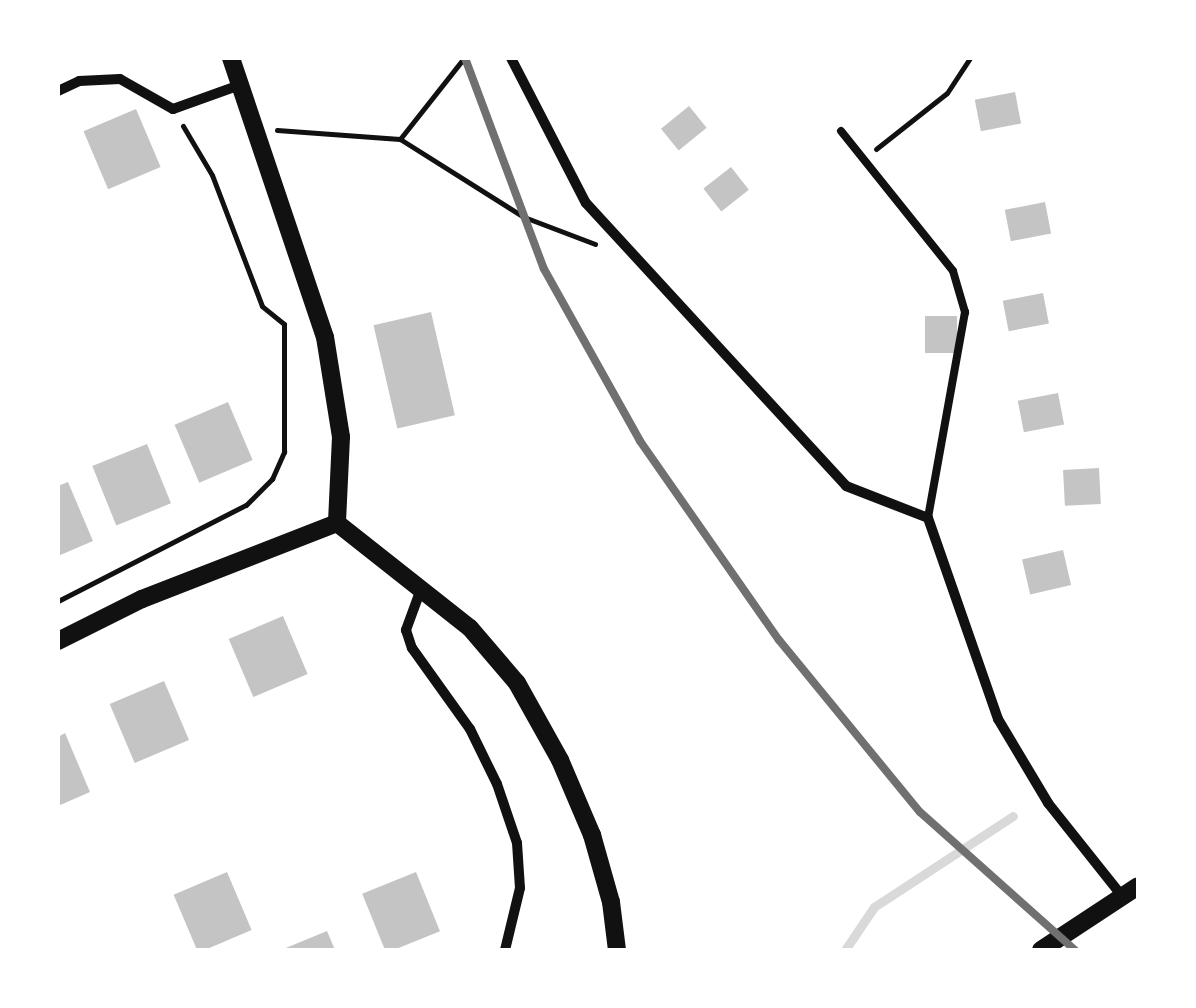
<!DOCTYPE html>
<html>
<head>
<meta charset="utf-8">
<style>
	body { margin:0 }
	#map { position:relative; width:1196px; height:1008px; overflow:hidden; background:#fff; font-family:"Golos Text",sans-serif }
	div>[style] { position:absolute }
	.stream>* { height:9px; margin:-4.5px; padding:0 4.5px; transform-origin:4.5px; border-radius:4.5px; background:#d9d9d9 }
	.building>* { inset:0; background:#c4c4c4; transform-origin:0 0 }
	.path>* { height:5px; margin:-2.5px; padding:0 2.5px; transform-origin:2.5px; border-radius:2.5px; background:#111 }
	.service>* { height:8px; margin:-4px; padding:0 4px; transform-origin:4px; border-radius:4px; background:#111 }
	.minor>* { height:10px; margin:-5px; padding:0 5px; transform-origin:5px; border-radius:5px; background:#111 }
	.tertiary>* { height:18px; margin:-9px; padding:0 9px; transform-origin:9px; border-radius:9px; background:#111 }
	.rail>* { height:8px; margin:-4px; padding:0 4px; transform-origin:4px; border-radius:4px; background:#707070 }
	span { translate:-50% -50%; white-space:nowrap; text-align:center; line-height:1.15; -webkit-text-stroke:9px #fff; paint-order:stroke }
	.frame { position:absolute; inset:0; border:60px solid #fff; pointer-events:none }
</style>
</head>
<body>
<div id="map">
	<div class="stream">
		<i style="left:845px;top:950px;width:52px;rotate:-56deg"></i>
		<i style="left:874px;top:907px;width:166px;rotate:-33.2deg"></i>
	</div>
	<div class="building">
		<i style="left:1015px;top:92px;width:32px;height:41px;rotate:79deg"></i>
		<i style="left:689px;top:106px;width:28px;height:36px;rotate:51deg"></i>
		<i style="left:136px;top:109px;width:63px;height:57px;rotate:67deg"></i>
		<i style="left:731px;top:167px;width:29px;height:35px;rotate:52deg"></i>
		<i style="left:1045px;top:202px;width:32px;height:41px;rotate:79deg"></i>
		<i style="left:1043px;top:293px;width:31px;height:41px;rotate:79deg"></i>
		<i style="left:431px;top:312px;width:106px;height:59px;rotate:77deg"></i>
		<i style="left:925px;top:316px;width:32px;height:37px"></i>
		<i style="left:1058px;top:393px;width:32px;height:41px;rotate:79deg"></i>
		<i style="left:228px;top:402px;width:63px;height:58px;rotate:67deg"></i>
		<i style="left:147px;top:444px;width:64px;height:59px;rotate:68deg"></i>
		<i style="left:1099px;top:468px;width:36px;height:36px;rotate:87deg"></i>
		<i style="clip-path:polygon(68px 482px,93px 541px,58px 556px,58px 486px)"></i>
		<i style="left:1063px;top:550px;width:36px;height:42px;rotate:77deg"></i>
		<i style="left:283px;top:616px;width:63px;height:59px;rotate:67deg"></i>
		<i style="left:164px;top:681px;width:64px;height:59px;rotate:67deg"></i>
		<i style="clip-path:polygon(65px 733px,90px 792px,58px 806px,58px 737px)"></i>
		<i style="left:227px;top:872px;width:63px;height:58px;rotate:67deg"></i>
		<i style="left:416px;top:872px;width:64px;height:58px;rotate:68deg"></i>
		<i style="clip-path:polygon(327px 931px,335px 950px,281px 950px)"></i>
	</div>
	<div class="path">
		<i style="left:277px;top:130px;width:123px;rotate:4.2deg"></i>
		<i style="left:400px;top:139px;width:103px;rotate:-51.7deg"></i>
		<i style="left:400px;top:139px;width:146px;rotate:32.2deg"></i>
		<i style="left:524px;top:217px;width:76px;rotate:20.8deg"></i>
		<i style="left:876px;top:149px;width:90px;rotate:-38.3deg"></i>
		<i style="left:947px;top:93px;width:42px;rotate:-56.7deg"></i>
		<i style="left:58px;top:601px;width:211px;rotate:-27.1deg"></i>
		<i style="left:246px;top:505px;width:37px;rotate:-45deg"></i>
		<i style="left:272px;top:479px;width:30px;rotate:-66deg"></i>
		<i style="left:284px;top:452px;width:128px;rotate:-90deg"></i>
		<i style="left:284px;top:324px;width:28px;rotate:-141deg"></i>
		<i style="left:262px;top:306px;width:140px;rotate:-110.9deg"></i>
		<i style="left:212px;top:175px;width:57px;rotate:-120.6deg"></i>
	</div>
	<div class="service">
		<i style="left:841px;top:131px;width:179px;rotate:51.3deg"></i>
		<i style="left:953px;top:271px;width:43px;rotate:73.7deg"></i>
		<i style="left:965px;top:312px;width:209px;rotate:100.2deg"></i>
	</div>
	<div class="minor">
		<i style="left:511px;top:58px;width:163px;rotate:62.7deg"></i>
		<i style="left:586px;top:203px;width:384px;rotate:47.4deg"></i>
		<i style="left:846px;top:486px;width:88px;rotate:21.3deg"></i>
		<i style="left:928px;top:518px;width:213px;rotate:70.8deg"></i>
		<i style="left:998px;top:719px;width:98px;rotate:59.2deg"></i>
		<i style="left:1048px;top:803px;width:119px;rotate:51.5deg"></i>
		<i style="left:58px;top:91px;width:23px;rotate:-25deg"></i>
		<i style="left:79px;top:81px;width:41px;rotate:-2.8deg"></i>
		<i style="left:120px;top:79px;width:61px;rotate:29.5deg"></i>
		<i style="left:173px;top:109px;width:71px;rotate:-19.7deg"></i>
		<i style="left:421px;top:589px;width:44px;rotate:110.1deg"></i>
		<i style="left:406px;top:630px;width:19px;rotate:72deg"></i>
		<i style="left:412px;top:648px;width:100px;rotate:54.4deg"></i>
		<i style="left:470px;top:729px;width:61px;rotate:63.9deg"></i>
		<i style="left:497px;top:784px;width:62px;rotate:71.3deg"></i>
		<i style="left:517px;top:843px;width:45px;rotate:86.2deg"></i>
		<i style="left:520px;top:888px;width:64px;rotate:103.6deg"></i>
	</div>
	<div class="tertiary">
		<i style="left:231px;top:58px;width:294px;rotate:71.4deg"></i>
		<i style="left:325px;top:337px;width:101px;rotate:80.9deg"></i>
		<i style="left:341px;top:437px;width:86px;rotate:92.7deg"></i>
		<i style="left:337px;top:523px;width:169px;rotate:38.3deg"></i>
		<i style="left:470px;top:628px;width:72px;rotate:49.5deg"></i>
		<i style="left:517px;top:683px;width:88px;rotate:60.8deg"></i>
		<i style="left:560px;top:760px;width:82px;rotate:66.9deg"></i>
		<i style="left:592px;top:835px;width:70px;rotate:74.2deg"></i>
		<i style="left:611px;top:902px;width:48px;rotate:82.9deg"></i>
		<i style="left:58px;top:641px;width:94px;rotate:-26.6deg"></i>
		<i style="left:142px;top:599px;width:209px;rotate:-21.3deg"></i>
		<i style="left:1041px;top:950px;width:116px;rotate:-33.4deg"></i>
	</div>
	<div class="rail">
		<i style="left:465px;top:58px;width:225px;rotate:69.5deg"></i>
		<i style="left:544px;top:269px;width:197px;rotate:60.8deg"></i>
		<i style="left:640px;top:441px;width:243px;rotate:55.1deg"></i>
		<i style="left:779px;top:640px;width:222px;rotate:50.7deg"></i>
		<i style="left:920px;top:812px;width:208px;rotate:41.7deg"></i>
	</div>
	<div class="frame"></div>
</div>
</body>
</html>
